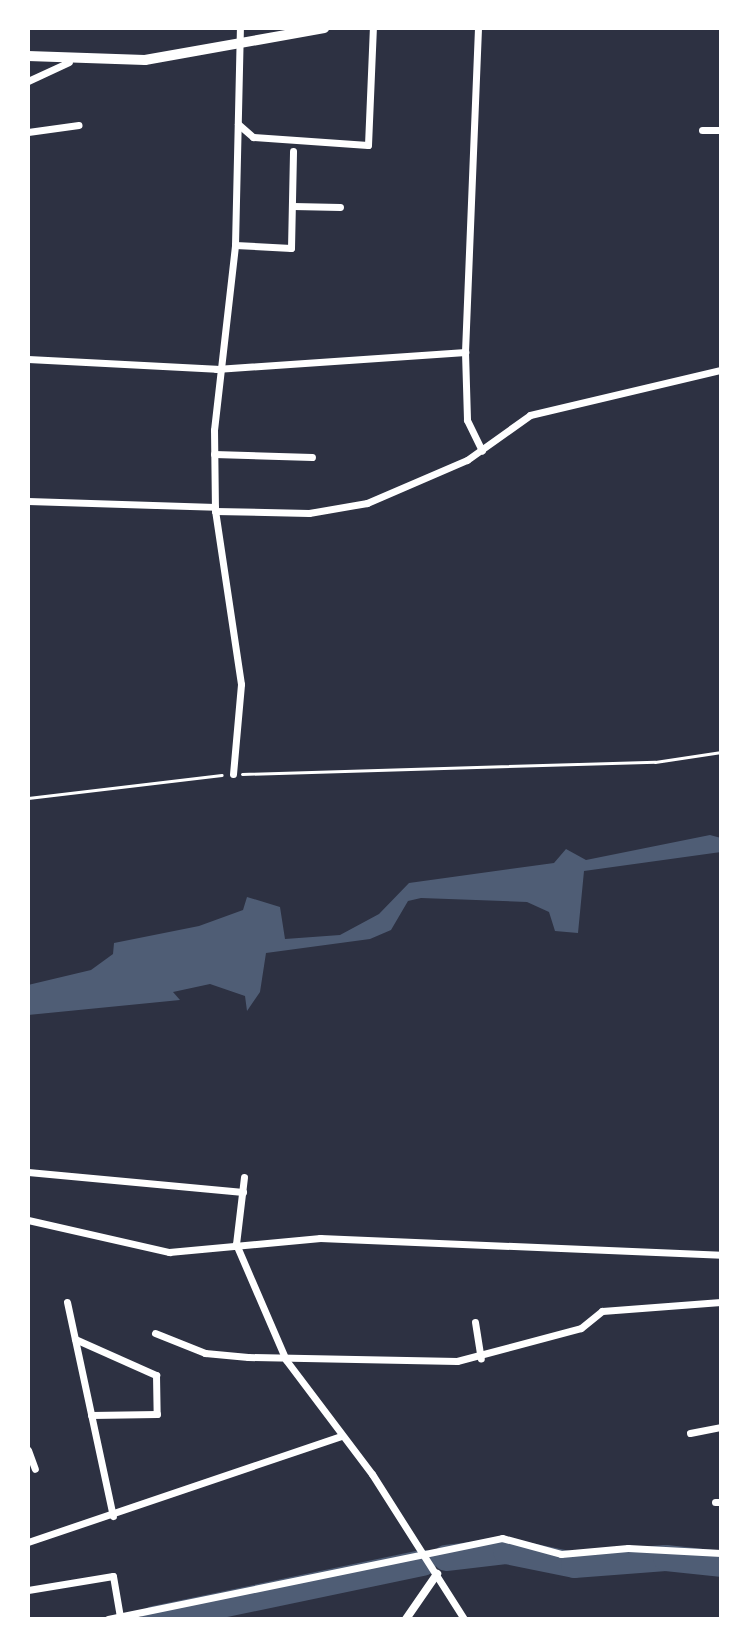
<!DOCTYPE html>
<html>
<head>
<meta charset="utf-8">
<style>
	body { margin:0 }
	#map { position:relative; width:749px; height:1647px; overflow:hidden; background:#2d3142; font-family:"Asap Condensed",sans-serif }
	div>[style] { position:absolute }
	.water>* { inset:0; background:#4f5d75 }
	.river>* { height:26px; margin:-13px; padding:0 13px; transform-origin:13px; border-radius:13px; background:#4f5d75 }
	.path>* { height:3px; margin:-1.5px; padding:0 1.5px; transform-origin:1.5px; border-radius:1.5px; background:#fff }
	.minor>* { height:7px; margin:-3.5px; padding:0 3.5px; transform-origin:3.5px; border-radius:3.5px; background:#fff }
	.tertiary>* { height:8px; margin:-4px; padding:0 4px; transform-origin:4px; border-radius:4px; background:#fff }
	.primary>* { height:10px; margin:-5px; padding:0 5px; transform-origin:5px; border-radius:5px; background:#fff }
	span { translate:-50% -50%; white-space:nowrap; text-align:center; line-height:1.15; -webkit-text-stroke:6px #fff; paint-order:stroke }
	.frame { position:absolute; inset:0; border:30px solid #fff; pointer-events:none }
</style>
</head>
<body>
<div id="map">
	<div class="water">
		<i style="clip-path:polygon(710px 835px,721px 838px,721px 852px,584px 871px,578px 933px,555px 931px,549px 912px,527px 902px,421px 898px,408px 901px,391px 930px,370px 939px,266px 953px,260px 992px,247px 1011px,245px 996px,210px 984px,173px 992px,180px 1000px,28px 1015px,28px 985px,91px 970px,113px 954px,114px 943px,199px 926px,243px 910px,247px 897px,280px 907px,285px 939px,340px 935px,379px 914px,409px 883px,554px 863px,566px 849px,586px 860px)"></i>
	</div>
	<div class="river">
		<i style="left:446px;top:1558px;width:60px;rotate:-6.7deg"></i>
		<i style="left:506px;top:1551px;width:69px;rotate:11.6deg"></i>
		<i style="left:574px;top:1565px;width:92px;rotate:-4.4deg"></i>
		<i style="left:666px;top:1558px;width:55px;rotate:6.2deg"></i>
		<i style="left:154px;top:1619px;width:275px;rotate:-11.8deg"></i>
	</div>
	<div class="path">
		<i style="left:242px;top:774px;width:413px;rotate:-1.7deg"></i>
		<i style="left:655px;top:762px;width:67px;rotate:-8.6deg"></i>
		<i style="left:28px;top:798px;width:195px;rotate:-6.8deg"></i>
	</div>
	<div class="minor">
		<i style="left:478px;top:28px;width:324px;rotate:92.3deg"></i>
		<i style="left:465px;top:352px;width:68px;rotate:88.3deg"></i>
		<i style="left:467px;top:420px;width:34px;rotate:64deg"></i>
		<i style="left:28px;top:81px;width:45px;rotate:-24.9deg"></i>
		<i style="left:238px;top:124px;width:20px;rotate:41deg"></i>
		<i style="left:253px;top:137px;width:115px;rotate:4deg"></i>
		<i style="left:368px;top:145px;width:117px;rotate:-87.6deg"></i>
		<i style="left:702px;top:130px;width:19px"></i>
		<i style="left:28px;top:132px;width:51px;rotate:-7.8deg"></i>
		<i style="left:293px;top:206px;width:47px;rotate:1.2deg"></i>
		<i style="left:235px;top:245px;width:56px;rotate:3.1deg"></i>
		<i style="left:291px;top:248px;width:97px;rotate:-88.8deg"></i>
		<i style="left:28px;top:359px;width:188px;rotate:3deg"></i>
		<i style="left:216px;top:369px;width:250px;rotate:-3.9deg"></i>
		<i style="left:214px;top:454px;width:98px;rotate:1.8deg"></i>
		<i style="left:28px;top:501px;width:187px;rotate:1.8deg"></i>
		<i style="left:215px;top:511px;width:94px;rotate:1.2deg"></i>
		<i style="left:309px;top:513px;width:59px;rotate:-9.8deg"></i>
		<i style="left:367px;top:503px;width:109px;rotate:-23.3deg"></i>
		<i style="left:467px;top:460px;width:77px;rotate:-35.5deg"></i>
		<i style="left:530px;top:415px;width:196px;rotate:-13.3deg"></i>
		<i style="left:233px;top:774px;width:90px;rotate:-84.9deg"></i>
		<i style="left:241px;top:684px;width:175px;rotate:-98.5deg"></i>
		<i style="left:215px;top:511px;width:81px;rotate:-90.7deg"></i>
		<i style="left:214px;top:430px;width:186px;rotate:-83.5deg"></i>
		<i style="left:235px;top:245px;width:217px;rotate:-88.7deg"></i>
		<i style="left:28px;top:1172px;width:216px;rotate:5.3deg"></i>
		<i style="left:244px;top:1177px;width:67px;rotate:96.8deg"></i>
		<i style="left:236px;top:1244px;width:126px;rotate:66.7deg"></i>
		<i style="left:286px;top:1360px;width:143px;rotate:53deg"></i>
		<i style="left:372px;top:1474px;width:172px;rotate:57.6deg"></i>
		<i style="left:28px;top:1220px;width:145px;rotate:12.8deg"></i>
		<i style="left:169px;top:1252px;width:152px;rotate:-5.3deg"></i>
		<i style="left:320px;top:1238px;width:401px;rotate:2.4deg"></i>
		<i style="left:67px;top:1302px;width:219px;rotate:77.9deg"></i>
		<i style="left:475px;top:1322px;width:37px;rotate:81deg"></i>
		<i style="left:155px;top:1333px;width:54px;rotate:21.8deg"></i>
		<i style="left:205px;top:1353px;width:43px;rotate:5.3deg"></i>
		<i style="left:248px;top:1357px;width:209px;rotate:1.1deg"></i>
		<i style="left:457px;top:1361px;width:128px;rotate:-14.9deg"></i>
		<i style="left:581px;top:1328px;width:27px;rotate:-39deg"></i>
		<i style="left:602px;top:1311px;width:119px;rotate:-4.3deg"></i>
		<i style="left:75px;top:1339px;width:89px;rotate:24deg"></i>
		<i style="left:156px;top:1375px;width:39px;rotate:89deg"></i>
		<i style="left:157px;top:1414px;width:66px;rotate:179.1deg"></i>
		<i style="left:690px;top:1433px;width:32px;rotate:-11deg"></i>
		<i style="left:28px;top:1450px;width:20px;rotate:70deg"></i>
		<i style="left:715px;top:1502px;width:6px"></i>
		<i style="left:28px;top:1542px;width:331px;rotate:-18.7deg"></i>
		<i style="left:28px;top:1590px;width:86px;rotate:-9.4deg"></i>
		<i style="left:113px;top:1576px;width:42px;rotate:80.3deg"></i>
		<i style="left:108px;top:1619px;width:402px;rotate:-11.6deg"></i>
		<i style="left:502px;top:1538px;width:61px;rotate:15.2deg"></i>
		<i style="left:561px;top:1554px;width:67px;rotate:-5.1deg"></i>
		<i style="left:628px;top:1548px;width:93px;rotate:3.1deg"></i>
	</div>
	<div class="tertiary">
		<i style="left:406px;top:1619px;width:55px;rotate:-55.4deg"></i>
	</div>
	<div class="primary">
		<i style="left:28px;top:56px;width:117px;rotate:2deg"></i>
		<i style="left:145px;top:60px;width:182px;rotate:-10.1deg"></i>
	</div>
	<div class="frame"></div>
</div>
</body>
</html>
